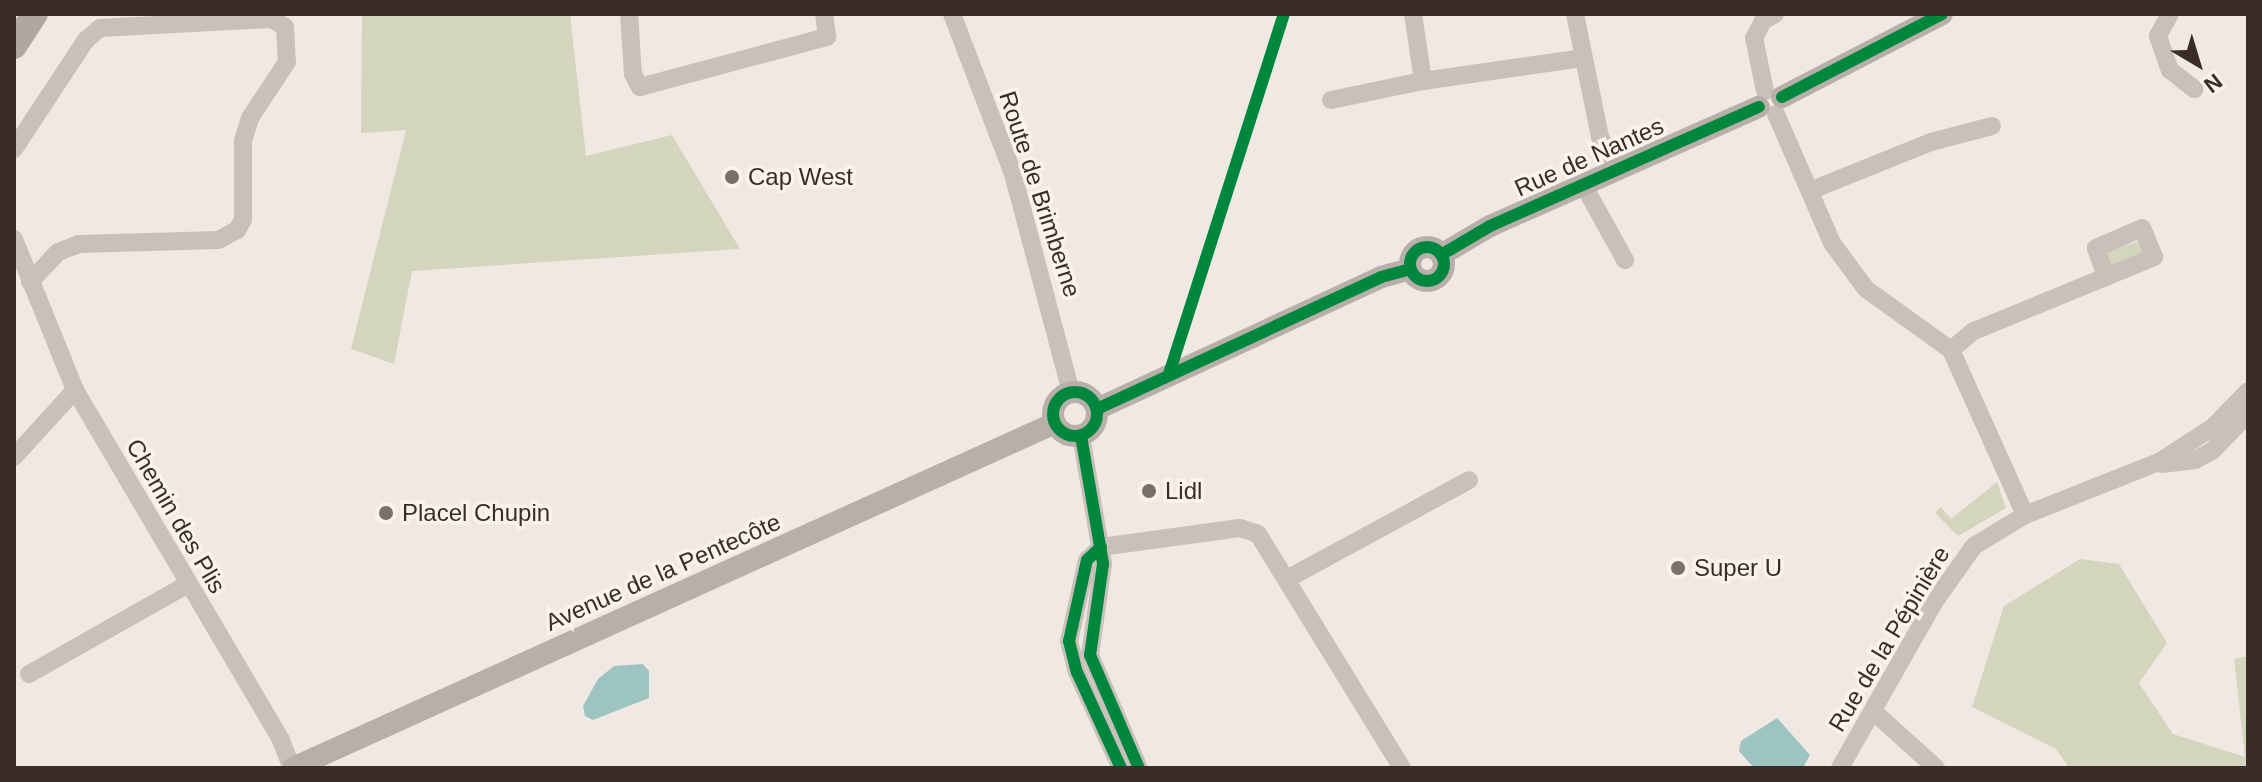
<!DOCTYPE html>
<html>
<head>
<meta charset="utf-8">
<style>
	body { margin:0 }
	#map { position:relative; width:2262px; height:782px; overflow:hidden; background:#f0e9e3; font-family:Arial,sans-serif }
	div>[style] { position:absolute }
	.green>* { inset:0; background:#d3d5bc }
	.water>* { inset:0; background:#9dc4c0 }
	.minor>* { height:18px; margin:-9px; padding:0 9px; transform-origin:9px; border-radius:9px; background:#c9c0bb }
	.major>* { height:22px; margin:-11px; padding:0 11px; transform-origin:11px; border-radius:11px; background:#b8afaa }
	.major>.ring { margin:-11px; padding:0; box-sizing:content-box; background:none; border:22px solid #b8afaa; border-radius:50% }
	.highway>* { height:26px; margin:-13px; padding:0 13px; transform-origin:13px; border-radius:13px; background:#afa7a2 }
	.cycleway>* { height:12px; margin:-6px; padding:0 6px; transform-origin:6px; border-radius:6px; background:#00873e }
	.cycleway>.ring { margin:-6px; padding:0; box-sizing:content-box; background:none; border:12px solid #00873e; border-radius:50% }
	.dots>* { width:22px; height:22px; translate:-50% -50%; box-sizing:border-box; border:4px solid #fbf2eb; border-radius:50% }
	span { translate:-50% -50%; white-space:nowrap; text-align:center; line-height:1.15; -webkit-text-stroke:7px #fbf2eb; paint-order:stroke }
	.street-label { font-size:24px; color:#3a2d29 }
	.poi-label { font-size:24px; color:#3a2d29 }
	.left { translate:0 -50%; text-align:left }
	.frame { position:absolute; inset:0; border:16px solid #3a2d29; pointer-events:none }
	.north { position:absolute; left:2158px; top:24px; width:80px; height:80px; -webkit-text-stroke:6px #fbf2eb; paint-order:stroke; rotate:142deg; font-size:22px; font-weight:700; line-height:32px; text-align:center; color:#3a2d29 }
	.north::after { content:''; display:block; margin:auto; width:28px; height:36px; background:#3a2d29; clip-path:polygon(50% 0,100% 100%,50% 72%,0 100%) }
</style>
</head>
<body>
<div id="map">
	<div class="green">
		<i style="clip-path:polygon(362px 14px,570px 14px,586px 156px,672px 135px,740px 249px,412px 271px,394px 364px,351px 349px,406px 130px,361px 133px)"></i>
		<i style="clip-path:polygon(2142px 240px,2145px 249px,2140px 255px,2111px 268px,2106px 252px)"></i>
		<i style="clip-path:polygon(1997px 482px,2006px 508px,1958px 536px,1935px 513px,1941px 507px,1951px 519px)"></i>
		<i style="clip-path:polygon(2080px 559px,2119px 564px,2167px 643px,2139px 683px,2173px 734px,2245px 757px,2234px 659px,2248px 656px,2248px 768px,2069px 768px,2056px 749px,1972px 707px,2004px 606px)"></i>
	</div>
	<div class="water">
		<i style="clip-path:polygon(643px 664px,649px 671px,649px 698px,593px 720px,585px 716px,583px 706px,598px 679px,614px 666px)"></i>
		<i style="clip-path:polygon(1777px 718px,1810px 755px,1803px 768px,1754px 768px,1739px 751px,1741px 741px)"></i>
	</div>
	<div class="minor">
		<i style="left:629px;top:14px;width:60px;rotate:86.2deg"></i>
		<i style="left:633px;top:74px;width:15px;rotate:62deg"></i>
		<i style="left:640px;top:87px;width:194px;rotate:-15deg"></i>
		<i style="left:827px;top:37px;width:23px;rotate:-97deg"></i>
		<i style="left:952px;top:14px;width:171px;rotate:69.1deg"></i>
		<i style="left:1013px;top:174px;width:226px;rotate:75.1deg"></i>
		<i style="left:1413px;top:14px;width:68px;rotate:81.5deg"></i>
		<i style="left:1423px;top:81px;width:161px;rotate:-8.2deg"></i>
		<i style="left:1575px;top:14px;width:126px;rotate:78.5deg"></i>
		<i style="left:1600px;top:137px;width:36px;rotate:62deg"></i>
		<i style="left:2170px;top:14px;width:25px;rotate:119deg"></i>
		<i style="left:2158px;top:36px;width:36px;rotate:71deg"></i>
		<i style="left:2170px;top:70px;width:31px;rotate:38deg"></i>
		<i style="left:1765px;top:91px;width:54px;rotate:-101.7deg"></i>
		<i style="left:1754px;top:38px;width:19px;rotate:-62deg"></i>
		<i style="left:1763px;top:21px;width:14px;rotate:-30deg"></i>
		<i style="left:1331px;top:100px;width:94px;rotate:-11.7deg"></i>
		<i style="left:1776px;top:114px;width:141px;rotate:66.5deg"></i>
		<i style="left:1832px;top:243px;width:57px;rotate:53.5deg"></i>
		<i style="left:1866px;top:289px;width:105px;rotate:35.7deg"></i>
		<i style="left:1951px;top:350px;width:181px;rotate:65.8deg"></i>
		<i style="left:14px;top:149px;width:131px;rotate:-56.6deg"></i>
		<i style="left:86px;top:40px;width:18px;rotate:-41deg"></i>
		<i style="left:100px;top:28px;width:172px;rotate:-3deg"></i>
		<i style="left:272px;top:19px;width:15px;rotate:32deg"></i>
		<i style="left:285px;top:27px;width:35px;rotate:87deg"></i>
		<i style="left:287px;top:62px;width:67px;rotate:123.5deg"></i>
		<i style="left:250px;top:118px;width:24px;rotate:107deg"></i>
		<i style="left:243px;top:141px;width:79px;rotate:90deg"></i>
		<i style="left:243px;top:220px;width:12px;rotate:121deg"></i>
		<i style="left:237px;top:230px;width:21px;rotate:152deg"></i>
		<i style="left:218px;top:240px;width:139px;rotate:178.4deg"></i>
		<i style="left:79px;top:244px;width:22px;rotate:159deg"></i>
		<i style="left:58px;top:252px;width:41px;rotate:133deg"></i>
		<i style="left:1583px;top:184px;width:87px;rotate:61.1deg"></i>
		<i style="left:1812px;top:190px;width:128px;rotate:-22deg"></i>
		<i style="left:1931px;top:142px;width:63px;rotate:-14.7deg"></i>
		<i style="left:14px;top:239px;width:163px;rotate:68deg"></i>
		<i style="left:75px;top:390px;width:406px;rotate:59.5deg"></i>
		<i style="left:281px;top:740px;width:30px;rotate:69deg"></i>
		<i style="left:1951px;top:350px;width:30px;rotate:-40deg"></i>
		<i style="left:1974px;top:331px;width:195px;rotate:-22.3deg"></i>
		<i style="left:2154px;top:257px;width:31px;rotate:-112deg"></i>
		<i style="left:2142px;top:228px;width:50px;rotate:156.5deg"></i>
		<i style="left:2096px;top:248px;width:31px;rotate:71deg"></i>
		<i style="left:1081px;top:436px;width:130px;rotate:80.2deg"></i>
		<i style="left:1103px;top:564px;width:92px;rotate:98.1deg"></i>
		<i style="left:1090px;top:655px;width:123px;rotate:66.6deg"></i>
		<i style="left:14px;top:457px;width:91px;rotate:-47.7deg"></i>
		<i style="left:2162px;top:464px;width:33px;rotate:-7deg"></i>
		<i style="left:2195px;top:460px;width:19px;rotate:-28deg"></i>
		<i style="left:2212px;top:451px;width:52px;rotate:-45.8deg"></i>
		<i style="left:1101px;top:547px;width:140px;rotate:-7.8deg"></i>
		<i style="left:1240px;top:528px;width:19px;rotate:18deg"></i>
		<i style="left:1258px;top:534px;width:275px;rotate:58.4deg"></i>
		<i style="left:1101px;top:547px;width:19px;rotate:137deg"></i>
		<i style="left:1087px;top:560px;width:83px;rotate:102.5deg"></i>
		<i style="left:1069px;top:641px;width:32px;rotate:76deg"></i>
		<i style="left:1077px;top:672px;width:106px;rotate:65.4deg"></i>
		<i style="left:1287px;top:579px;width:207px;rotate:-28.5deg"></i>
		<i style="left:29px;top:674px;width:183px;rotate:-29.5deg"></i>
		<i style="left:1873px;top:711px;width:85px;rotate:42.1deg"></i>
		<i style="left:1840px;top:768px;width:192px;rotate:-60.4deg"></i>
		<i style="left:1935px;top:601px;width:67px;rotate:-54.7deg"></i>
		<i style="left:1974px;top:546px;width:60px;rotate:-31.3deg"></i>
		<i style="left:2025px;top:515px;width:144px;rotate:-21.6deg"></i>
		<i style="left:2159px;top:462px;width:64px;rotate:-32.9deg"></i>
		<i style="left:2213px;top:427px;width:50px;rotate:-45.8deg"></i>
	</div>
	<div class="major">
		<i style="left:1782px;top:97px;width:180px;rotate:-27.4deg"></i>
		<i class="ring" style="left:1410px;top:247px;width:12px;height:12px"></i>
		<i style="left:1441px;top:255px;width:57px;rotate:-30.6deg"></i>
		<i style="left:1490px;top:226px;width:294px;rotate:-23.9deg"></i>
		<i class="ring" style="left:1053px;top:392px;width:22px;height:22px"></i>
		<i style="left:1097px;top:409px;width:313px;rotate:-24.9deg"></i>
		<i style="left:1381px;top:277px;width:31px;rotate:-15deg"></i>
		<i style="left:293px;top:768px;width:836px;rotate:-24.36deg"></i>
	</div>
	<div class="highway">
		<i style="left:14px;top:46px;width:38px;rotate:-57deg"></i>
	</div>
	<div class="cycleway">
		<i style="left:1782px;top:97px;width:180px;rotate:-27.4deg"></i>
		<i class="ring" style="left:1410px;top:247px;width:22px;height:22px"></i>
		<i style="left:1441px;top:255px;width:57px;rotate:-30.6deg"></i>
		<i style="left:1490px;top:226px;width:294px;rotate:-23.9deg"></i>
		<i style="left:1169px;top:374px;width:378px;rotate:-72.3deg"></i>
		<i class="ring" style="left:1053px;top:392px;width:32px;height:32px"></i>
		<i style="left:1097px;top:409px;width:313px;rotate:-24.9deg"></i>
		<i style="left:1381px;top:277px;width:31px;rotate:-15deg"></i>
		<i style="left:1081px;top:436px;width:130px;rotate:80.2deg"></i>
		<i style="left:1103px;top:564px;width:92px;rotate:98.1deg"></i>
		<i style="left:1090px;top:655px;width:123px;rotate:66.6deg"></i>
		<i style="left:1101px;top:547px;width:19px;rotate:137deg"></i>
		<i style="left:1087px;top:560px;width:83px;rotate:102.5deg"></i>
		<i style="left:1069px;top:641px;width:32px;rotate:76deg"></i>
		<i style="left:1077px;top:672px;width:106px;rotate:65.4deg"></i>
	</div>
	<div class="dots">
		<i style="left:732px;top:177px;background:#7a6f6a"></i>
		<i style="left:1149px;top:491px;background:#7a6f6a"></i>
		<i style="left:386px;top:513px;background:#7a6f6a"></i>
		<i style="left:1678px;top:568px;background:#7a6f6a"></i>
	</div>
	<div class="street-label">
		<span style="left:1589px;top:157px;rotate:-24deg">Rue de Nantes</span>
		<span style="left:1040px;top:194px;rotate:72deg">Route de Brimberne</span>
		<span style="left:176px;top:516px;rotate:60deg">Chemin des Plis</span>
		<span style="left:663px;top:572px;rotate:-24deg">Avenue de la Pentecôte</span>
		<span style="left:1889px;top:639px;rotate:-59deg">Rue de la Pépinière</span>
	</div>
	<div class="poi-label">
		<span class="left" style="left:748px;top:177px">Cap West</span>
		<span class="left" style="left:1165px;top:491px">Lidl</span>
		<span class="left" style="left:402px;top:513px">Placel Chupin</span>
		<span class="left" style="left:1694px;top:568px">Super U</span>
	</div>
	<div class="frame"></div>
	<div class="north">N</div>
</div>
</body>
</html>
